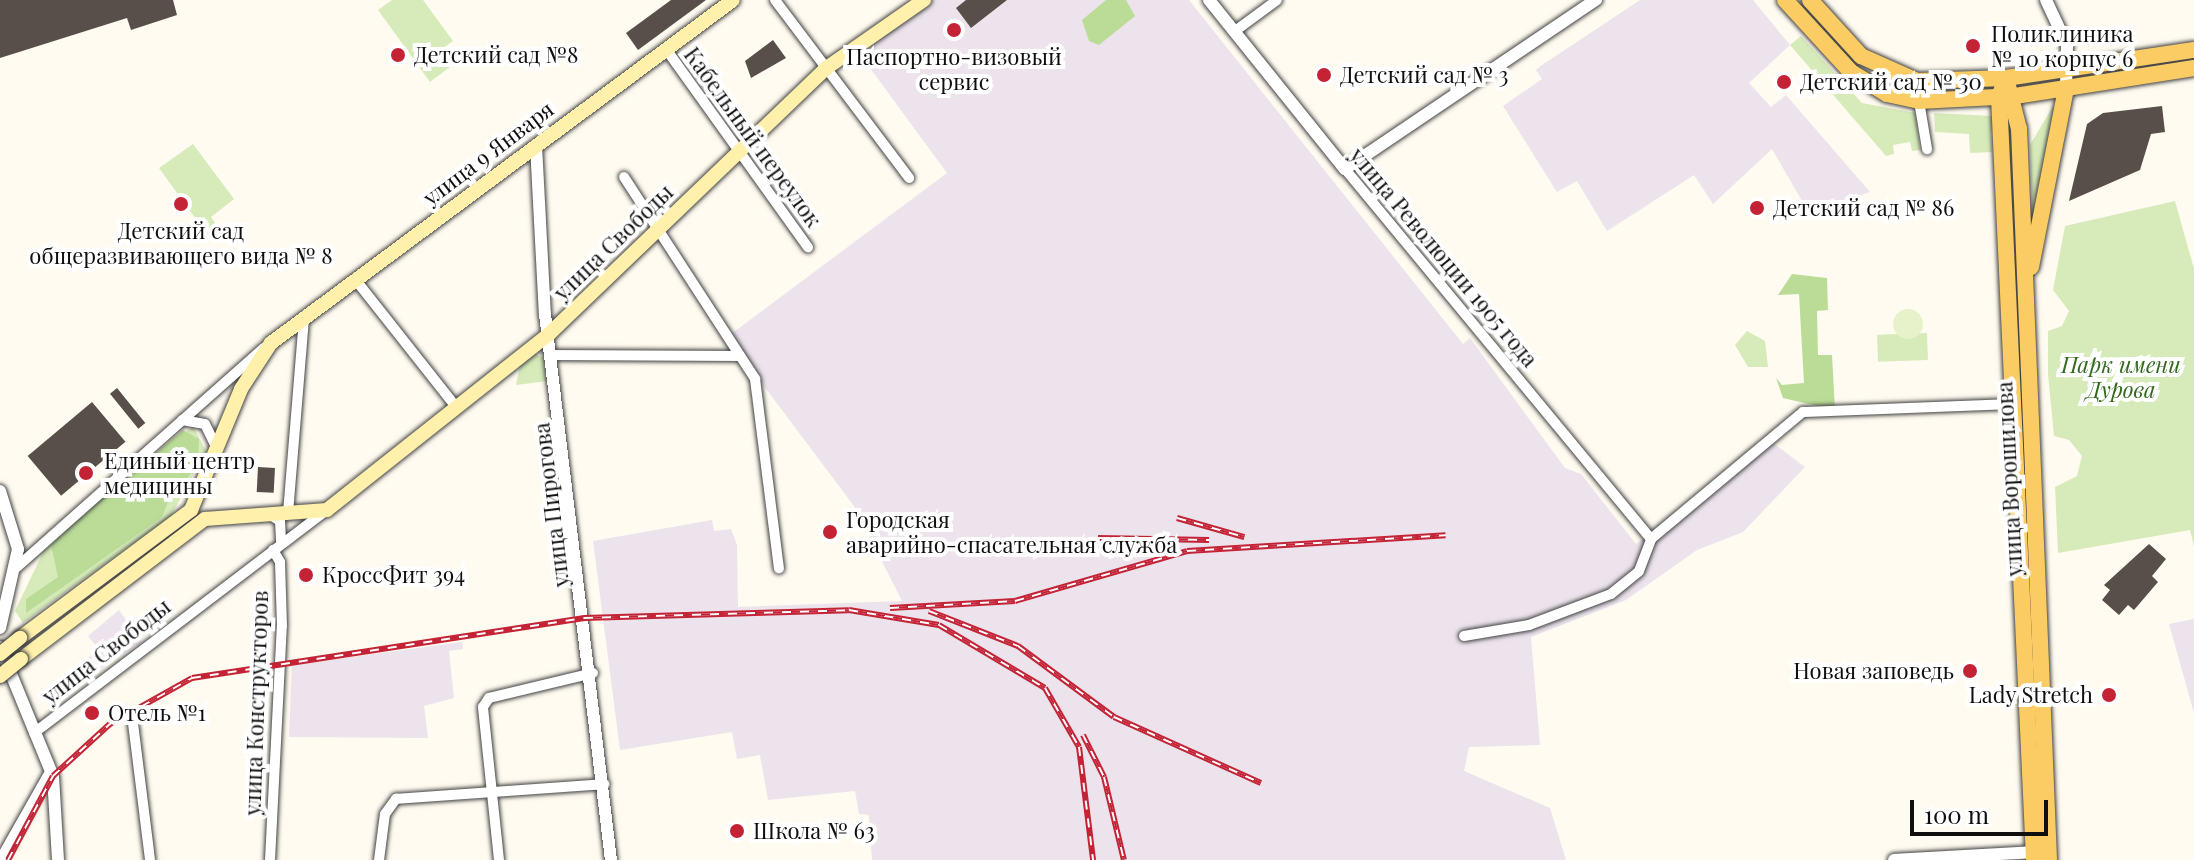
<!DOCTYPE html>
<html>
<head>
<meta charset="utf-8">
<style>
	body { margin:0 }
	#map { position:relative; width:2194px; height:860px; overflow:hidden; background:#fffbf0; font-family:"Playfair Display",serif }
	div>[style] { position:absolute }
	.industrial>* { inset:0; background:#ece3ed }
	.green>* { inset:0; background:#d6ebb9; transform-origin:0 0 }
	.forest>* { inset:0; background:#bbdc97 }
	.pitch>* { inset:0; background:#e7f2cb }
	.round { border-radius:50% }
	.building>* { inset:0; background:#584f4b; transform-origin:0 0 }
	.roads { filter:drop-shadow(0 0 2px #424242) drop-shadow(0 0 2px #424242) }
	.minor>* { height:10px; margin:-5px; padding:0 5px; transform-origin:5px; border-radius:5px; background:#fff }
	.tertiary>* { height:12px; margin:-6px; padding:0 6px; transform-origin:6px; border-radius:6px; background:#fff }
	.secondary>* { height:14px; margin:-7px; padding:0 7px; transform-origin:7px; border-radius:7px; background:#fff0ab }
	.primary>* { height:16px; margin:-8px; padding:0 8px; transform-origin:8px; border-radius:8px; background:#fccc64 }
	.rail>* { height:6px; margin-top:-3px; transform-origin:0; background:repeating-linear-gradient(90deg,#fff 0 9px,#c42235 0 18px); box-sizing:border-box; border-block:2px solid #c42235 }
	.bridges { filter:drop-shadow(0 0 2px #313131) drop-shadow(0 0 2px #313131) }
	.secondary-bridge>* { height:14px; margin:-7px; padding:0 7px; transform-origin:7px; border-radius:7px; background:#fff0ab }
	.dots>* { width:22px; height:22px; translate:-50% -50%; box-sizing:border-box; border:4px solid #fff; border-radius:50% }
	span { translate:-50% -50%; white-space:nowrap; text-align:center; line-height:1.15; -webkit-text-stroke:8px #fff; paint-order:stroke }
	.poi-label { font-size:22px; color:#0f0f0f }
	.left { translate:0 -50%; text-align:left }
	.right { translate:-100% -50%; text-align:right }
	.street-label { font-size:22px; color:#0f0f0f }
	.park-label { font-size:22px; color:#32691c; font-style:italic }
	.scale { position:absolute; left:1910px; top:800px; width:138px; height:36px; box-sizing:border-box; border:4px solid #0f0f0f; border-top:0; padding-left:10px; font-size:24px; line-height:28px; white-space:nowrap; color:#0f0f0f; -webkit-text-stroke:6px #fff; paint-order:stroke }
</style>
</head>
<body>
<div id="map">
	<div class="industrial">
		<i style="clip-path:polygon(926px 0,1189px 0,1463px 344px,1470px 338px,1565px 468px,1581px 474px,1636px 544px,1773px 443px,1805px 467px,1743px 532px,1697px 550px,1626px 600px,1531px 637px,1540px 745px,1469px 747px,1464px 771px,1550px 808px,1566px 860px,872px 860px,869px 815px,859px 814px,855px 791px,768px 800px,760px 755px,737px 759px,732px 732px,620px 750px,593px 541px,712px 520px,714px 531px,731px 529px,737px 545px,738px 607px,902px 601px,854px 506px,727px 337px,947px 173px,856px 49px)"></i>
		<i style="clip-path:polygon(1640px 0,1753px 0,1790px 45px,1749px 83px,1771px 107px,1786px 95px,1870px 192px,1809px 213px,1772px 149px,1713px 204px,1694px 175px,1607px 231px,1577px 181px,1557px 192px,1503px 106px,1542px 79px,1536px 70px,1542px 65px)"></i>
		<i style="clip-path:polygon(119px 610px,142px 642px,86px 678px,83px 665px,97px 647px,88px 636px)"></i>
		<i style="clip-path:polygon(2194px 619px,2194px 713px,2169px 624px)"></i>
		<i style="clip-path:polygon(462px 642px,463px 649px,449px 651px,454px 698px,424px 706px,428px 738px,289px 737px,292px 665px)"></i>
	</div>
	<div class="green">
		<i style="clip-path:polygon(392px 0,423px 0,453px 41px,439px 51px,450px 67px,430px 82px,378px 10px)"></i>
		<i style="clip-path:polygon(1801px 36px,1862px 103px,1916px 113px,1920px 150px,1912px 151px,1910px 142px,1893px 145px,1894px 154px,1886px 156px,1790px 45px)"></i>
		<i style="clip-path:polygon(2053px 106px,2054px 109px,2033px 231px,2030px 145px)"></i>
		<i style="clip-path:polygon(1934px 113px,1992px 116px,1999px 129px,1991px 131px,1992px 152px,1970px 153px,1969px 134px,1935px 132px)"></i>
		<i style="clip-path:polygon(193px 144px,234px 199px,211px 217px,222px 233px,211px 240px,159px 168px)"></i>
		<i style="clip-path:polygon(2175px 201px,2194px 269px,2194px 546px,2190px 530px,2058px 553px,2055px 487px,2077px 476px,2082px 456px,2069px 440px,2054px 436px,2048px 374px,2048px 331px,2062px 326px,2069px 311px,2053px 290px,2065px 226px)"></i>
		<i style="clip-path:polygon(1747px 331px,1765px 341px,1768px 367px,1748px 367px,1735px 345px)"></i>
		<i style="left:1927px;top:333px;width:27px;height:50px;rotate:88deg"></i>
		<i style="clip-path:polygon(535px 354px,546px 359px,548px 381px,516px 385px,520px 365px)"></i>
		<i style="clip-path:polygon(193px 426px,206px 451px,171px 516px,23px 623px,15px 611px,45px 548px)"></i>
	</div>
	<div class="forest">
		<i style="clip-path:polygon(1106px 0,1126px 0,1135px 16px,1099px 45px,1089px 41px,1082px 20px)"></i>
		<i style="clip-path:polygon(1792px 274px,1827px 278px,1828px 310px,1817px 311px,1818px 355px,1832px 355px,1835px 410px,1783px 398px,1776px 378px,1782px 385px,1804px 383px,1799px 294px,1778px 295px)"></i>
		<i style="clip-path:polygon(183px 430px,199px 439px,198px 461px,186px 481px,175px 484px,162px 517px,26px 613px,26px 599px,58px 577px,51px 545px,58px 536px)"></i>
	</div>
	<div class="pitch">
		<i class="round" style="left:1893px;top:309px;width:30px;height:30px"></i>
	</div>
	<div class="building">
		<i style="clip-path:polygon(0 0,173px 0,177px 15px,131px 30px,127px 18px,0 58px)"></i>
		<i style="clip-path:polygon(671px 0,706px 0,638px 50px,626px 33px)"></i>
		<i style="clip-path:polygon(966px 0,1007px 0,971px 28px,956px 8px)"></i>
		<i style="clip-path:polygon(773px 40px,786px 58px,751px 78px,745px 61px)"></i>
		<i style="clip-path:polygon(2162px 106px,2165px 132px,2151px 134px,2140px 170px,2069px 201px,2087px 124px,2103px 113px)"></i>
		<i style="left:117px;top:388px;width:45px;height:9px;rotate:51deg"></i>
		<i style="left:92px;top:402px;width:52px;height:84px;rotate:50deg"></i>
		<i style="left:258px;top:467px;width:17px;height:25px;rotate:3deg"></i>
		<i style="clip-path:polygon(2149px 544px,2166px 559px,2152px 576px,2158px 582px,2134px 610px,2128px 605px,2119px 615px,2102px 600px,2110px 590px,2104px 585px)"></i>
	</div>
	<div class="roads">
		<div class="minor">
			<i style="left:775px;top:0;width:223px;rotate:53deg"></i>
			<i style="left:1235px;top:31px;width:52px;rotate:-36.4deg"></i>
			<i style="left:666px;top:49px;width:244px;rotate:54.4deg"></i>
			<i style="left:1919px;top:101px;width:49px;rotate:80.5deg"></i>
			<i style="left:1345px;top:169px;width:480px;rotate:50.4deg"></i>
			<i style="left:624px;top:177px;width:241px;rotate:57deg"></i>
			<i style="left:755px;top:379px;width:191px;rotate:82.8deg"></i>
			<i style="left:355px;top:279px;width:163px;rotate:51.7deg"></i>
			<i style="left:553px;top:355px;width:185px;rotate:0.3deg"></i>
			<i style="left:182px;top:420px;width:23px;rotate:10deg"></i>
			<i style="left:205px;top:424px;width:25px;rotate:64deg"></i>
			<i style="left:288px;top:513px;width:196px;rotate:-85.3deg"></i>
			<i style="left:269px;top:514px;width:13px;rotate:32deg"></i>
			<i style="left:280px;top:521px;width:22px;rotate:87deg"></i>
			<i style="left:1651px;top:539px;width:198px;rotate:-39.9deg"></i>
			<i style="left:1803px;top:412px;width:211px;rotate:-2.2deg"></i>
			<i style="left:17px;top:567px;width:330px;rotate:-41.6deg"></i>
			<i style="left:1464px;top:636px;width:66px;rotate:-9.6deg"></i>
			<i style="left:1529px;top:625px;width:88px;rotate:-20.7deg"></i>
			<i style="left:1611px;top:594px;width:36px;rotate:-39deg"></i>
			<i style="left:1639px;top:571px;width:34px;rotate:-69deg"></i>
			<i style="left:132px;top:715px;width:146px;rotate:82.9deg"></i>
			<i style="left:34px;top:733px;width:366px;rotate:-37.3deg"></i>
			<i style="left:0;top:860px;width:103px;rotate:-60.5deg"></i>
			<i style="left:270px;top:860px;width:234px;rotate:-87.1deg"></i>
			<i style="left:282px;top:626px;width:64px;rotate:-91.8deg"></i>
			<i style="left:280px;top:562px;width:14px;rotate:-120deg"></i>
			<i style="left:379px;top:860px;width:46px;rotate:-82.6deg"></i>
			<i style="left:385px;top:814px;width:19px;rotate:-54deg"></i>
			<i style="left:396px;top:799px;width:209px;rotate:-4.1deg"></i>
			<i style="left:499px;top:860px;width:154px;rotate:-96deg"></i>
			<i style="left:483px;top:707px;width:11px;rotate:-56deg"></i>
			<i style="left:489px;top:698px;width:107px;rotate:-13.5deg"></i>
		</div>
		<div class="tertiary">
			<i style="left:1209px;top:0;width:217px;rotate:51.2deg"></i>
			<i style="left:1345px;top:169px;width:303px;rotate:-34deg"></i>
			<i style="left:2046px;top:0;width:50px;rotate:65deg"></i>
			<i style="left:2067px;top:45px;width:44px;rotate:91.3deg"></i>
			<i style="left:536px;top:145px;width:169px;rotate:87deg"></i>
			<i style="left:545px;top:314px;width:550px;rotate:83.11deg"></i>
			<i style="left:0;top:491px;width:61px;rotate:72.8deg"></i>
			<i style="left:18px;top:549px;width:81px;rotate:102.8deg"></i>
			<i style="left:0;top:647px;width:139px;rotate:67.7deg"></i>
			<i style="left:53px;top:776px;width:84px;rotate:86.6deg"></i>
			<i style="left:1894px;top:860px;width:145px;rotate:-3.2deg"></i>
		</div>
		<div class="secondary">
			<i style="left:20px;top:638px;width:214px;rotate:-36.8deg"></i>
			<i style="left:191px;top:510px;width:131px;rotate:-67.5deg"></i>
			<i style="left:241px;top:389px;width:55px;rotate:-56.9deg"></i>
			<i style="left:271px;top:343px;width:575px;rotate:-36.59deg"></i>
			<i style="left:21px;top:659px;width:231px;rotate:-37.3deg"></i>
			<i style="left:205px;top:519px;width:122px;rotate:-4.2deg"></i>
			<i style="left:327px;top:510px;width:283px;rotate:-38.4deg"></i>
			<i style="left:549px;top:334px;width:383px;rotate:-43.8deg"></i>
			<i style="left:825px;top:69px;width:121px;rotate:-34.9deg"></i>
		</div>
		<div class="primary">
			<i style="left:1785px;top:0;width:98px;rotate:47.5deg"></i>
			<i style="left:1851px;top:72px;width:42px;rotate:31.4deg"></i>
			<i style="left:1887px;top:94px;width:33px;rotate:12deg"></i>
			<i style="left:1919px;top:101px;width:96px;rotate:-3deg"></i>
			<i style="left:2015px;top:96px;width:181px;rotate:-8.9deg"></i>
			<i style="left:1810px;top:0;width:76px;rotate:47.7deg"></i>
			<i style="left:1861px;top:56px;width:61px;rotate:24.1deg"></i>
			<i style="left:1917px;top:81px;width:89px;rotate:-1.9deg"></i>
			<i style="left:2006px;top:78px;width:190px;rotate:-8.5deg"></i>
			<i style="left:2006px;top:78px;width:53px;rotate:75.7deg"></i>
			<i style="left:2019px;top:129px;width:732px;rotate:87.65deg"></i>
			<i style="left:2006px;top:78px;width:20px;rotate:110deg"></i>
			<i style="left:1999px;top:97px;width:764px;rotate:87.37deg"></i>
			<i style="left:2031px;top:267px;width:181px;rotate:-78.9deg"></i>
		</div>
	</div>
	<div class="rail">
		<i style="left:1177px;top:518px;width:70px;rotate:15.8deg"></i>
		<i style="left:1098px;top:538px;width:111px;rotate:1deg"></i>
		<i style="left:890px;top:608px;width:125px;rotate:-3.2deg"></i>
		<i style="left:1015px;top:601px;width:179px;rotate:-16.2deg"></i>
		<i style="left:1187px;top:551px;width:259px;rotate:-3.5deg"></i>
		<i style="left:929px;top:611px;width:96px;rotate:21.5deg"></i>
		<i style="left:1018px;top:646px;width:119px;rotate:36.5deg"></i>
		<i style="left:1114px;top:717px;width:161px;rotate:24.2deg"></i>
		<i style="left:1083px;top:735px;width:47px;rotate:63.4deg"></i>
		<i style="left:1104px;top:777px;width:85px;rotate:76.5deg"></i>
		<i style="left:8px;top:860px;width:95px;rotate:-61.8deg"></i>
		<i style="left:53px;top:776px;width:77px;rotate:-42.4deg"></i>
		<i style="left:110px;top:724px;width:94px;rotate:-29.3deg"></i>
		<i style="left:192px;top:678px;width:397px;rotate:-8.7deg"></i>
		<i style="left:584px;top:618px;width:265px;rotate:-1.7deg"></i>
		<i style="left:849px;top:610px;width:91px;rotate:9.5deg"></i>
		<i style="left:939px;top:625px;width:123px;rotate:30.7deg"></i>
		<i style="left:1045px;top:688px;width:68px;rotate:60deg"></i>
		<i style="left:1079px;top:747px;width:114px;rotate:82.9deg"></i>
	</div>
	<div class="bridges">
		<div class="secondary-bridge">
			<i style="left:0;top:654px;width:26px;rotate:-39deg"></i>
			<i style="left:0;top:676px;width:27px;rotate:-39deg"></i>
		</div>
	</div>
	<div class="dots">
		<i style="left:954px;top:30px;background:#c42235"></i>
		<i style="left:1973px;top:46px;background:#c42235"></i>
		<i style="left:398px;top:55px;background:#c42235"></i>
		<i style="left:1324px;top:75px;background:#c42235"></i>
		<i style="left:1784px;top:82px;background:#c42235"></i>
		<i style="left:181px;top:204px;background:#c42235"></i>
		<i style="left:1757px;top:208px;background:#c42235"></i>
		<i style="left:86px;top:473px;background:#c42235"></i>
		<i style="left:830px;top:532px;background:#c42235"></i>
		<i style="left:306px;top:575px;background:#c42235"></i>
		<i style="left:1970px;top:671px;background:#c42235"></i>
		<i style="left:2109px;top:695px;background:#c42235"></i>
		<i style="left:92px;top:713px;background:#c42235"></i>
		<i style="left:737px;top:831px;background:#c42235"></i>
	</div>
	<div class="poi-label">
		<span class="left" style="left:1991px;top:46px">Поликлиника<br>№ 10 корпус 6</span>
		<span class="left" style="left:414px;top:55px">Детский сад №8</span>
		<span style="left:954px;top:69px">Паспортно-визовый<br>сервис</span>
		<span class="left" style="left:1340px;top:75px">Детский сад № 3</span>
		<span class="left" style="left:1800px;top:82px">Детский сад № 30</span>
		<span class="left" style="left:1773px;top:208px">Детский сад № 86</span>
		<span style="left:181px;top:243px">Детский сад<br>общеразвивающего вида № 8</span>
		<span class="left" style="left:104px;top:473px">Единый центр<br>медицины</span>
		<span class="left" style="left:846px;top:532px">Городская<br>аварийно-спасательная служба</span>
		<span class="left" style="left:322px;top:575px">КроссФит 394</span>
		<span class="right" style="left:1954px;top:671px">Новая заповедь</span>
		<span class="right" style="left:2093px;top:695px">Lady Stretch</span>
		<span class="left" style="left:108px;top:713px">Отель №1</span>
		<span class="left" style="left:753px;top:831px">Школа № 63</span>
	</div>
	<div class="street-label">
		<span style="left:753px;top:137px;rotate:54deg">Кабельный переулок</span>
		<span style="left:488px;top:153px;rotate:-37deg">улица 9 Января</span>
		<span style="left:613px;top:242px;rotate:-44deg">улица Свободы</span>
		<span style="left:1444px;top:257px;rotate:50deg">улица Революции 1905 года</span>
		<span style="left:2009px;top:479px;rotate:-93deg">улица Ворошилова</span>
		<span style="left:551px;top:505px;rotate:-97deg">улица Пирогова</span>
		<span style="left:106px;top:651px;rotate:-38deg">улица Свободы</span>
		<span style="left:256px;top:703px;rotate:-88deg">улица Конструкторов</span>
	</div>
	<div class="park-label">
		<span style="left:2121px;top:377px">Парк имени<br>Дурова</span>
	</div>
	<div class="scale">100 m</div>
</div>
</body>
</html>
